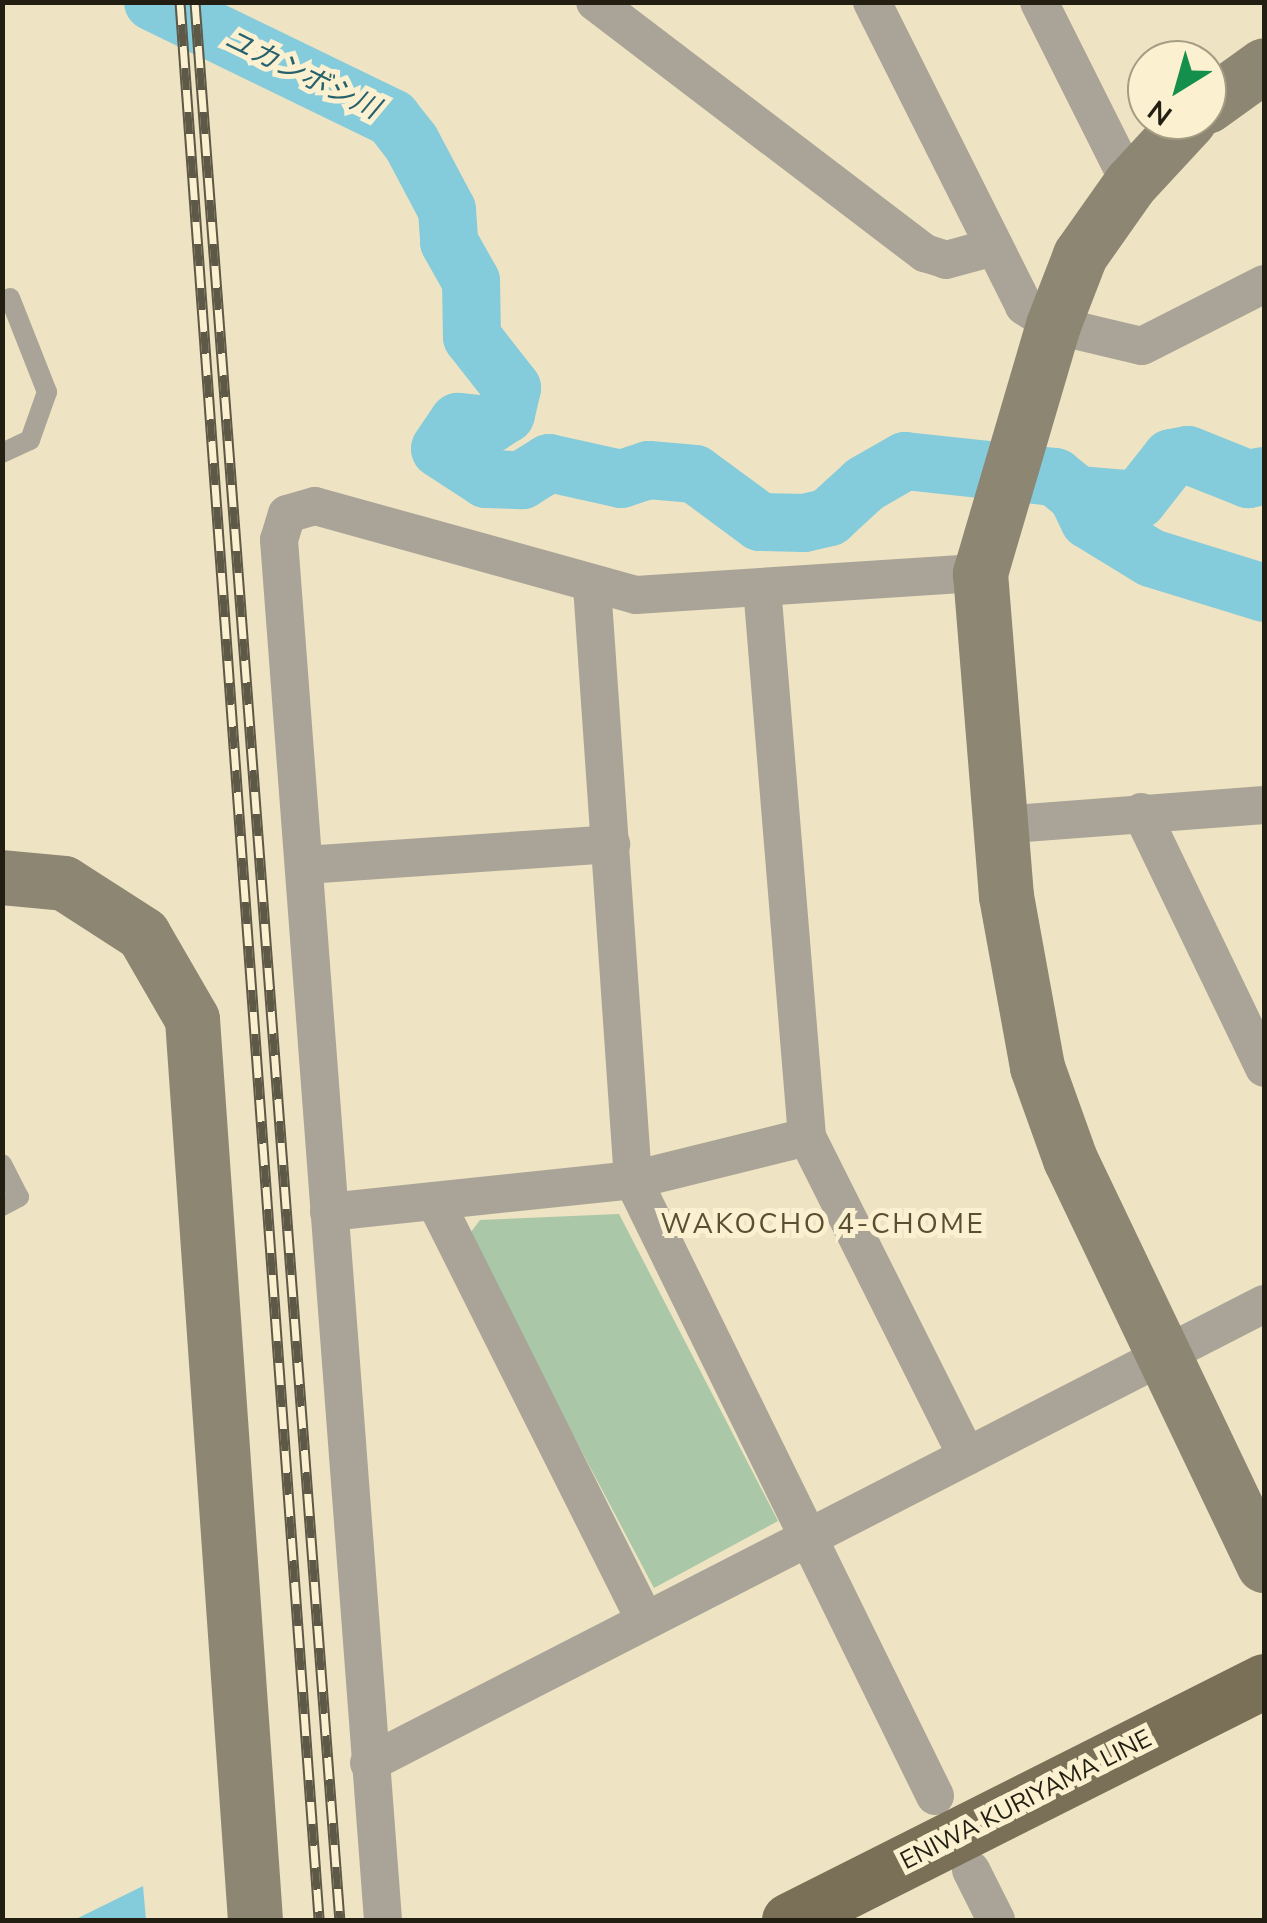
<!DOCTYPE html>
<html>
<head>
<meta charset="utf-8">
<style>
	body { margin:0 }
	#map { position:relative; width:1267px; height:1923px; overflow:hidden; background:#eee3c2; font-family:"Nunito Sans","Noto Sans JP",sans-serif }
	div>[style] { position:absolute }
	.green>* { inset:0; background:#aac7a7 }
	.water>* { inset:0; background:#84cbdb }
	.river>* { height:58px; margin:-29px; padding:0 29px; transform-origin:29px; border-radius:29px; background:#84cbdb }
	.lane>* { height:20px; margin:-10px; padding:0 10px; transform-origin:10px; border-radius:10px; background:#a9a497 }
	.street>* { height:38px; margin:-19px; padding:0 19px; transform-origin:19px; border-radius:19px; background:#a9a497 }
	.secondary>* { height:55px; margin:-27.5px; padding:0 27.5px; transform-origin:27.5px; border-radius:27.5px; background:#8d8672 }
	.primary>* { height:55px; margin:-27.5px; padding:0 27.5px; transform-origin:27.5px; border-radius:27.5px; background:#797057 }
	.rail>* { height:11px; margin-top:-5.5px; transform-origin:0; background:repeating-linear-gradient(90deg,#fbf0cf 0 22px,#5e5846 0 44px); box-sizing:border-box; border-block:2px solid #5e5846 }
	span { translate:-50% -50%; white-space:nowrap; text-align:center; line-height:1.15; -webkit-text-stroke:10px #fbf0cf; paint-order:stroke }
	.street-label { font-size:25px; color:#221e12 }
	.water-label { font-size:28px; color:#26616d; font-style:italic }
	.neighbourhood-label { font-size:28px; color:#594f33; letter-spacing:2.5px }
	.frame { position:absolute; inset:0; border:5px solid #221e12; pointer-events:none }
	.north { position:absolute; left:1127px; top:40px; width:100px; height:100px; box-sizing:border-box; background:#fbf0cf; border:2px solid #a49c83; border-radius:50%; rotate:217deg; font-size:28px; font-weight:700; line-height:40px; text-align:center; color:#221e12 }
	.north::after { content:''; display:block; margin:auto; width:35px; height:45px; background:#15904c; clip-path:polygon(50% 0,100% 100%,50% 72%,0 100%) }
</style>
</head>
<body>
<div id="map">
	<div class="green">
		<i style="clip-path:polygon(619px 1214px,778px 1521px,654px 1588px,468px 1236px,480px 1220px)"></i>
	</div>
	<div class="water">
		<i style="clip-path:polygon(143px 1886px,146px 1920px,74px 1920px)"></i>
	</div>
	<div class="river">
		<i style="left:153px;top:2px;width:266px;rotate:25.9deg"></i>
		<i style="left:392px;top:118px;width:31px;rotate:52deg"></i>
		<i style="left:411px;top:142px;width:77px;rotate:62.1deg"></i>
		<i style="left:447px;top:210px;width:32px;rotate:86deg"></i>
		<i style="left:449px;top:242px;width:45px;rotate:60.6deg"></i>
		<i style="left:471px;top:281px;width:56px;rotate:89deg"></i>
		<i style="left:472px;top:337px;width:65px;rotate:51.9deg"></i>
		<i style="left:512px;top:388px;width:27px;rotate:103deg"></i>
		<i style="left:506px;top:414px;width:20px;rotate:147deg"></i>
		<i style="left:489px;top:425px;width:31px;rotate:-174deg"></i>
		<i style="left:458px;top:422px;width:32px;rotate:124deg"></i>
		<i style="left:440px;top:449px;width:55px;rotate:33.1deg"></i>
		<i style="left:486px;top:479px;width:36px;rotate:2deg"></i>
		<i style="left:522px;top:480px;width:32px;rotate:-32deg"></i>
		<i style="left:549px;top:463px;width:74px;rotate:12.5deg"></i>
		<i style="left:621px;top:479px;width:29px;rotate:-18deg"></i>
		<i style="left:649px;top:470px;width:46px;rotate:5deg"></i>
		<i style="left:695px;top:474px;width:81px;rotate:36.4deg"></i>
		<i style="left:760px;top:522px;width:44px;rotate:1.3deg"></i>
		<i style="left:804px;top:523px;width:26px;rotate:-13deg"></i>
		<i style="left:829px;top:517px;width:49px;rotate:-42.5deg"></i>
		<i style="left:865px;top:484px;width:46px;rotate:-29.9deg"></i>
		<i style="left:905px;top:461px;width:151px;rotate:6.1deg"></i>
		<i style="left:1055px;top:477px;width:28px;rotate:39deg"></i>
		<i style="left:1077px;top:495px;width:61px;rotate:4.7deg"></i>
		<i style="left:1138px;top:500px;width:53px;rotate:-51.8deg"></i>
		<i style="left:1171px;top:458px;width:17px;rotate:-10deg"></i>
		<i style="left:1188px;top:455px;width:65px;rotate:21.8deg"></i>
		<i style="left:1248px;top:479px;width:16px;rotate:-11deg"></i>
		<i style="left:1077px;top:495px;width:28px;rotate:64deg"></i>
		<i style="left:1089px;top:520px;width:73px;rotate:31.5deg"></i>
		<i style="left:1151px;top:558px;width:118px;rotate:17.2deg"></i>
	</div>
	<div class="lane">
		<i style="left:2px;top:453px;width:31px;rotate:-25deg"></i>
		<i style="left:30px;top:440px;width:51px;rotate:-70.5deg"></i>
		<i style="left:47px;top:392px;width:101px;rotate:-111.5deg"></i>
		<i style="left:2px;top:1164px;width:37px;rotate:63deg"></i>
		<i style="left:19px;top:1197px;width:19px;rotate:152deg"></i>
	</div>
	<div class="street">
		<i style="left:595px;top:2px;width:415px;rotate:37.3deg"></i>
		<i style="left:925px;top:253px;width:22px;rotate:18deg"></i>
		<i style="left:946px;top:260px;width:50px;rotate:-15.2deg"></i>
		<i style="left:872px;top:2px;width:340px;rotate:63.4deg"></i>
		<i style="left:1024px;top:306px;width:35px;rotate:33deg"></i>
		<i style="left:1053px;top:325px;width:91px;rotate:13.3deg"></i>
		<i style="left:1142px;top:346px;width:137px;rotate:-26.9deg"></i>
		<i style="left:1039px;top:2px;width:203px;rotate:63.4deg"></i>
		<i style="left:592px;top:586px;width:595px;rotate:86.05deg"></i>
		<i style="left:633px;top:1180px;width:686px;rotate:63.88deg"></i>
		<i style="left:762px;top:587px;width:552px;rotate:85.32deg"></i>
		<i style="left:807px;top:1137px;width:357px;rotate:63.4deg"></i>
		<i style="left:1141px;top:812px;width:284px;rotate:64.3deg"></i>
		<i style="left:999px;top:825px;width:266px;rotate:-4.3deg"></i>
		<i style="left:305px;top:865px;width:307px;rotate:-3.9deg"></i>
		<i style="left:435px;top:1201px;width:469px;rotate:63.4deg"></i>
		<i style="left:329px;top:1212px;width:306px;rotate:-6deg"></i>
		<i style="left:633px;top:1180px;width:179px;rotate:-13.9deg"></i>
		<i style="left:369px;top:1763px;width:1006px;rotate:-27.15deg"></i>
		<i style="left:971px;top:1870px;width:56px;rotate:63.4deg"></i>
		<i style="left:383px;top:1920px;width:1384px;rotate:-94.31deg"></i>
		<i style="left:279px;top:540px;width:27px;rotate:-73deg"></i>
		<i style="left:287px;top:514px;width:29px;rotate:-16deg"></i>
		<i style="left:315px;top:506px;width:333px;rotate:15.5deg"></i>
		<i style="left:636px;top:595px;width:345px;rotate:-3.7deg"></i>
	</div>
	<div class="secondary">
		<i style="left:1207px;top:106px;width:70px;rotate:-35.7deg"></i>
		<i style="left:1189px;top:120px;width:87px;rotate:132.7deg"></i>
		<i style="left:1130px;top:184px;width:87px;rotate:125.2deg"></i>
		<i style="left:1080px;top:255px;width:75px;rotate:111.1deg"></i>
		<i style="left:1053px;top:325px;width:259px;rotate:106.4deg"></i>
		<i style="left:980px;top:573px;width:324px;rotate:85.4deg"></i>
		<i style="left:1006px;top:896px;width:174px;rotate:79.7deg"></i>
		<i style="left:1037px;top:1067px;width:98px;rotate:70.3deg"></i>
		<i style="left:1070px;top:1159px;width:450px;rotate:64.5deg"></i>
		<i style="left:2px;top:877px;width:62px;rotate:5.5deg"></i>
		<i style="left:64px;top:883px;width:94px;rotate:32.8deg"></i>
		<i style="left:143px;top:934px;width:98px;rotate:60deg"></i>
		<i style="left:192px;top:1019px;width:903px;rotate:86deg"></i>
	</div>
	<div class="primary">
		<i style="left:789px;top:1920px;width:532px;rotate:-26.71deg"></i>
	</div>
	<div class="rail">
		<i style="left:180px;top:2px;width:1923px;rotate:85.85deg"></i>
		<i style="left:195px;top:2px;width:1923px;rotate:85.68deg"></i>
	</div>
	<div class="street-label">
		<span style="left:1026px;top:1800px;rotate:-27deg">ENIWA KURIYAMA LINE</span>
	</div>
	<div class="water-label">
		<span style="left:302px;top:74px;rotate:26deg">ユカンボシ川</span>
	</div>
	<div class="neighbourhood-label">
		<span style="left:823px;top:1224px">WAKOCHO 4-CHOME</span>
	</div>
	<div class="frame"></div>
	<div class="north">N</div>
</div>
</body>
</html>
